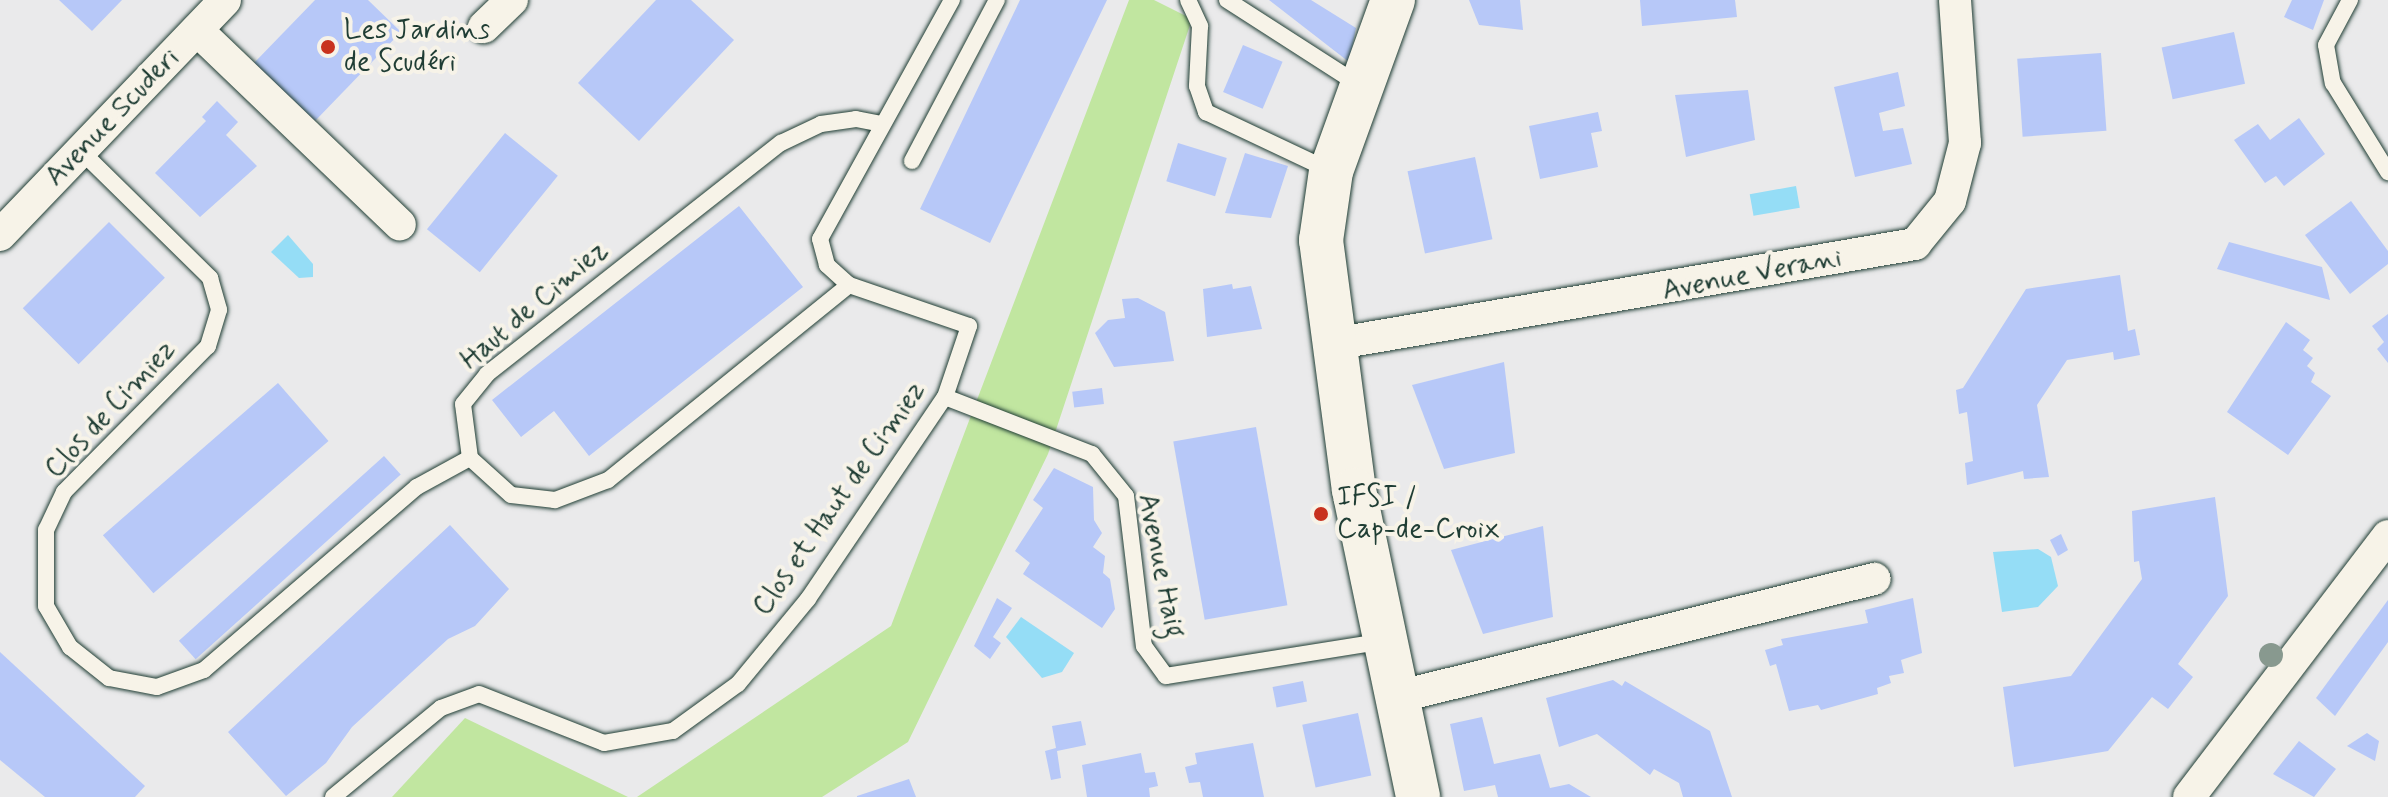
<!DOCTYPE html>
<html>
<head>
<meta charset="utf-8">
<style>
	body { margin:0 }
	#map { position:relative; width:2388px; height:797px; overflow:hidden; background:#eaeaeb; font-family:Mynerve,sans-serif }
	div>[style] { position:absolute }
	.green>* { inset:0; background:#c1e6a0 }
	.water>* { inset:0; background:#95ddf6; transform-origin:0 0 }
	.building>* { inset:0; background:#b7c8f8; transform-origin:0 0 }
	.roads { filter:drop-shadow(0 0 2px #1f3d34) drop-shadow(0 0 2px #1f3d34) }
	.lane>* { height:16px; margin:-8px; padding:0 8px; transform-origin:8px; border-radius:8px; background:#f7f3e8 }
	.street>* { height:32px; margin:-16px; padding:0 16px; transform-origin:16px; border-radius:16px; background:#f7f3e8 }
	.secondary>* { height:44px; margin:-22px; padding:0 22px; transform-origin:22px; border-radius:22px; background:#f7f3e8 }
	.trees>* { width:24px; height:24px; margin:-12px; border-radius:50%; background:#88998f }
	.dots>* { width:22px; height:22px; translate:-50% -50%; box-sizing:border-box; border:4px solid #f7f3e8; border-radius:50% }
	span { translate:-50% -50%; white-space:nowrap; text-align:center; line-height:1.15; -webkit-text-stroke:8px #f7f3e8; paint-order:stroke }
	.poi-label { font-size:28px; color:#1f3d34 }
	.left { translate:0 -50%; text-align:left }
	.street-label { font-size:28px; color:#1f3d34 }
</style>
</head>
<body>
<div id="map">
	<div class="green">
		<i style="clip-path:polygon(1129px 0,1154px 0,1192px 19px,1048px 454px,908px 742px,822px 797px,637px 797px,891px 626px)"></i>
		<i style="clip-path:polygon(465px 718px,628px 797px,392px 797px)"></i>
	</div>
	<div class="water">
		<i style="left:1796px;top:186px;width:22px;height:47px;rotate:80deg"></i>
		<i style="clip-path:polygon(288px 235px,313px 264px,313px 277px,299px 278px,271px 252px)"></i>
		<i style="clip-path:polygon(2038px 549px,2051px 557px,2058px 586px,2038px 607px,2002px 612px,1993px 552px)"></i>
		<i style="clip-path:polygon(1021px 617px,1074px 653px,1062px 672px,1042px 678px,1006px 637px)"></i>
	</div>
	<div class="building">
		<i style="clip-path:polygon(59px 0,122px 0,92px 31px)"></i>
		<i style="clip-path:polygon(315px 0,368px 0,401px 32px,315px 121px,254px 63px)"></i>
		<i style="clip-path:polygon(656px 0,691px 0,734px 40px,639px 141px,578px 83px)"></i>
		<i style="clip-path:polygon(1020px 0,1107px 0,990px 243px,920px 209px)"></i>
		<i style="clip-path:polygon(1269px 0,1311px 0,1356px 28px,1349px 62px)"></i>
		<i style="clip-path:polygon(1469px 0,1520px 0,1523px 30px,1479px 25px)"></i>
		<i style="clip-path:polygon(1640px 0,1735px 0,1737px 17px,1642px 26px)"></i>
		<i style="clip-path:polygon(2292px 0,2324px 0,2313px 30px,2284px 17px)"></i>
		<i style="left:2234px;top:32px;width:53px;height:74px;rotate:78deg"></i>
		<i style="left:1243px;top:45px;width:43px;height:51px;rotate:23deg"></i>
		<i style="left:2101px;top:53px;width:78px;height:84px;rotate:86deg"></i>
		<i style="clip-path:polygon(1898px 72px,1905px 106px,1879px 113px,1883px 131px,1903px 128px,1912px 164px,1855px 177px,1834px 87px)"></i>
		<i style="clip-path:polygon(1748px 90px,1755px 140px,1686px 157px,1675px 95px)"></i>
		<i style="clip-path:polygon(217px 101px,238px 122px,226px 135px,257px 166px,200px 217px,155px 173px,206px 121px,202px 117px)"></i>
		<i style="clip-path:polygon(1598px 112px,1602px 131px,1591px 133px,1598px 167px,1540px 179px,1529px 126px)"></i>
		<i style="clip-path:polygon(2299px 118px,2325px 154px,2284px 186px,2276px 176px,2265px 183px,2234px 140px,2258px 124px,2270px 140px)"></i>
		<i style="left:505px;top:133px;width:68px;height:124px;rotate:39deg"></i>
		<i style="left:1178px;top:143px;width:51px;height:40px;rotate:17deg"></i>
		<i style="clip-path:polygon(1245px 153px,1288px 166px,1271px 218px,1225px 213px)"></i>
		<i style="left:1475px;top:157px;width:84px;height:69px;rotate:78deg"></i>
		<i style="clip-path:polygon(2351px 201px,2388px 251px,2388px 264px,2350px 294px,2305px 235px)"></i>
		<i style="clip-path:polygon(739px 206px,803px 287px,589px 456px,554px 411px,521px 437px,492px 400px)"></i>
		<i style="left:109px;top:222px;width:79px;height:122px;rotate:45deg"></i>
		<i style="clip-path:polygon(2229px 242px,2322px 267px,2330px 300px,2217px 269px)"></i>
		<i style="clip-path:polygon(2120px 275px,2128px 331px,2135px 329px,2140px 355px,2114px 360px,2113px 352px,2067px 360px,2037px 405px,2049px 477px,2024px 479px,2023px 471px,1967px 485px,1965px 463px,1973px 461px,1967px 412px,1959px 414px,1956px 390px,1963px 388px,2026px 289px)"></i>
		<i style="clip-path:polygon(1232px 284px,1233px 289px,1251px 286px,1262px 329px,1207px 337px,1203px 289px)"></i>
		<i style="clip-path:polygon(1138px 298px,1165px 312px,1174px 361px,1114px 367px,1095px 333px,1108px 320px,1125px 318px,1122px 299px)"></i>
		<i style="clip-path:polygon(2388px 314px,2388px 363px,2377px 349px,2384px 342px,2372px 326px)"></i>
		<i style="clip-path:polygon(2286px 322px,2310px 340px,2303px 350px,2313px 358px,2307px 366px,2315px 373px,2311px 382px,2331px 396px,2288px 455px,2227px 412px)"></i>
		<i style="clip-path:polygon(1504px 362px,1515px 453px,1444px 469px,1412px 385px)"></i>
		<i style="left:278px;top:383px;width:77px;height:232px;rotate:49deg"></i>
		<i style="left:1102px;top:388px;width:16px;height:30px;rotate:83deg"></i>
		<i style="left:1256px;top:427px;width:181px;height:84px;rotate:80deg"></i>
		<i style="left:384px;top:456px;width:25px;height:276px;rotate:48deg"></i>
		<i style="clip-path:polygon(1054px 468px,1093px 487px,1094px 520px,1102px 533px,1093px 547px,1105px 556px,1103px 573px,1110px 579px,1115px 609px,1102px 628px,1023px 574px,1030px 563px,1015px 551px,1043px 508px,1033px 500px)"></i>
		<i style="clip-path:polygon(2215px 497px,2228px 596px,2178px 664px,2193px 677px,2168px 709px,2152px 697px,2108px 751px,2014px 767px,2003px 687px,2071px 676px,2142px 579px,2139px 561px,2134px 562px,2132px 511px)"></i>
		<i style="clip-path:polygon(450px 525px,509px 589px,475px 626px,448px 639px,352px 727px,326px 763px,286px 796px,228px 732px)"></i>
		<i style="clip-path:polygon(1543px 526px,1553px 617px,1483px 634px,1451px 550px)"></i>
		<i style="clip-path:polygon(2061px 534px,2068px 550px,2058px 556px,2050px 540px)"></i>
		<i style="clip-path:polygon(997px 598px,1012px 608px,993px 637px,1001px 643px,990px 659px,974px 646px)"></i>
		<i style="clip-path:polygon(1913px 598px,1922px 653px,1901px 660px,1904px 673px,1889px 676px,1891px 683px,1877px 688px,1878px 694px,1821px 710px,1818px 705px,1789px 711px,1776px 664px,1770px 666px,1765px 650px,1783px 645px,1781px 639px,1868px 623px,1865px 610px)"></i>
		<i style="clip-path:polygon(2388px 600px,2388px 642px,2335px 716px,2316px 698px)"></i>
		<i style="clip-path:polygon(0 652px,145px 786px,135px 797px,45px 797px,0 760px)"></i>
		<i style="clip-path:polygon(1613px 680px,1622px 686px,1625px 681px,1710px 731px,1732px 797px,1683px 797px,1679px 783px,1654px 769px,1650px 775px,1597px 734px,1559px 747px,1546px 698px)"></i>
		<i style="left:1303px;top:681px;width:21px;height:31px;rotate:79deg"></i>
		<i style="left:1358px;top:713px;width:64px;height:57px;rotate:78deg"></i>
		<i style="clip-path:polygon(1482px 717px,1494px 764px,1540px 754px,1550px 788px,1569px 784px,1591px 797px,1498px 797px,1495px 785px,1464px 791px,1450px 724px)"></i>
		<i style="clip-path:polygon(1081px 721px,1086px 745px,1057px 751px,1061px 778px,1051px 780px,1045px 751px,1056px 748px,1052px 726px)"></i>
		<i style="clip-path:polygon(2367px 733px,2379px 741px,2375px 761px,2347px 746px)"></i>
		<i style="clip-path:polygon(2299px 741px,2336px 769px,2314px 797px,2273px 774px)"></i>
		<i style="clip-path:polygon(1253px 743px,1264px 797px,1203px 797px,1200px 782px,1189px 783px,1185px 767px,1197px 764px,1195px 753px)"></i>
		<i style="clip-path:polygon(1141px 753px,1145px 773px,1155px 772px,1158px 786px,1149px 788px,1150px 797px,1087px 797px,1082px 765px)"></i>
		<i style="clip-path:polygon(909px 779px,916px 797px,857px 797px,857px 796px)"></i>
	</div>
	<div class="roads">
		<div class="lane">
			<i style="left:1188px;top:0;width:29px;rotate:65deg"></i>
			<i style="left:1200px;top:26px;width:60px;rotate:92.9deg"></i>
			<i style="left:1197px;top:86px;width:28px;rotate:71deg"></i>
			<i style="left:1206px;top:112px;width:138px;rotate:25.3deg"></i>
			<i style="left:1227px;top:0;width:159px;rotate:32.7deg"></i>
			<i style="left:2350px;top:0;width:51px;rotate:118.1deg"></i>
			<i style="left:2326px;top:45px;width:39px;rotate:80deg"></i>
			<i style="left:2333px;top:83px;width:105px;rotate:58.3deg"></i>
			<i style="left:82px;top:152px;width:180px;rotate:44.5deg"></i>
			<i style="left:210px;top:278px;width:33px;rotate:74deg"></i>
			<i style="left:219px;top:310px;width:38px;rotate:107deg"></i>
			<i style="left:208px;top:346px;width:205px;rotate:134.6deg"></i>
			<i style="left:64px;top:492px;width:42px;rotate:115.3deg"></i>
			<i style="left:46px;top:530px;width:76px;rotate:90deg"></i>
			<i style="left:46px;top:606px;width:48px;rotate:59.7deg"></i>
			<i style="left:70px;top:647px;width:50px;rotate:38.5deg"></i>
			<i style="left:109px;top:678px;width:49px;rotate:10.6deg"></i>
			<i style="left:157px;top:687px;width:50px;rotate:-19.9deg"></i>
			<i style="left:204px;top:670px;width:281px;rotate:-40.7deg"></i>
			<i style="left:417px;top:487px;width:60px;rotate:-28.7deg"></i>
			<i style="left:912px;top:161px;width:182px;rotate:-62.2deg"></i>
			<i style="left:849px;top:285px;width:310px;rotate:141deg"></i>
			<i style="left:608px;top:480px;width:57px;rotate:159.3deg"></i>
			<i style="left:555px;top:500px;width:44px;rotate:-173.5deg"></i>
			<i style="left:511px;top:495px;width:55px;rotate:-137.9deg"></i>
			<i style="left:470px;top:458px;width:54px;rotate:-97.4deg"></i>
			<i style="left:463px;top:404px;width:38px;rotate:-51deg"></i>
			<i style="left:487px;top:374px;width:374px;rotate:-38.2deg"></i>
			<i style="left:781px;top:143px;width:44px;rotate:-25.4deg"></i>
			<i style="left:821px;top:124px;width:35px;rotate:-8deg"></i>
			<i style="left:856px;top:119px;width:25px;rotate:11deg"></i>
			<i style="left:945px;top:397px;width:158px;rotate:21.2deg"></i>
			<i style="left:1092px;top:454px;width:54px;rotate:51deg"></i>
			<i style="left:1126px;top:496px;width:151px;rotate:83.2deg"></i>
			<i style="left:1144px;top:646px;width:37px;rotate:54deg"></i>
			<i style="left:1166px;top:676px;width:221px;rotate:-9.1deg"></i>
			<i style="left:333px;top:797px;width:140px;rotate:-39.5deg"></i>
			<i style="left:441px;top:708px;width:40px;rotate:-20.2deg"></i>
			<i style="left:479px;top:694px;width:134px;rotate:21.4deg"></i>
			<i style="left:604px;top:743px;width:70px;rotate:-9.9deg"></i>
			<i style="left:673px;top:731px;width:80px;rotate:-35.9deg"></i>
			<i style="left:738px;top:684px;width:110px;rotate:-50.5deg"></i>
			<i style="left:808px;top:599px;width:244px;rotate:-55.9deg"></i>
			<i style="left:945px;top:397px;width:75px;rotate:-71.3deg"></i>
			<i style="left:969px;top:326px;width:127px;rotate:-161.1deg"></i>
			<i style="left:849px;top:285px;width:30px;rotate:-138deg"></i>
			<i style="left:827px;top:265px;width:27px;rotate:-105deg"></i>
			<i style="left:820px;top:239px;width:273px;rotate:-61.1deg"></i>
		</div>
		<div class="street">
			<i style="left:484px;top:27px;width:39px;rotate:-44deg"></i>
			<i style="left:197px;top:30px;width:281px;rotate:43.8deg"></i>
			<i style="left:0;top:235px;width:325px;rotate:-46.2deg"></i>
			<i style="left:1333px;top:344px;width:591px;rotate:-9.75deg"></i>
			<i style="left:1915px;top:244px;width:55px;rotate:-50.9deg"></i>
			<i style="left:1950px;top:201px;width:60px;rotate:-75.5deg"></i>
			<i style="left:1965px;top:143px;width:143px;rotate:-94deg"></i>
			<i style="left:1397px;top:697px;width:492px;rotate:-13.9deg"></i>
			<i style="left:2189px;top:797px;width:328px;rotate:-52.7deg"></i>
		</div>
		<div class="secondary">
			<i style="left:1393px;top:0;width:182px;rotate:109.9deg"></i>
			<i style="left:1331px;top:171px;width:70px;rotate:98.2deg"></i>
			<i style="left:1321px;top:240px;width:252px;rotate:82.5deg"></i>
			<i style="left:1354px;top:490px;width:314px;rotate:78.2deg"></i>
		</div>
	</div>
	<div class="trees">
		<i style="left:2271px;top:655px"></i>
	</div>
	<div class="dots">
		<i style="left:328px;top:47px;background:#c8321e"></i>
		<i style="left:1321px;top:514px;background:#c8321e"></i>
	</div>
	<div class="poi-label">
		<span class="left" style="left:344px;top:47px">Les Jardins<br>de Scudéri</span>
		<span class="left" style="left:1337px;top:514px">IFSI /<br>Cap-de-Croix</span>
	</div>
	<div class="street-label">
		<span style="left:113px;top:118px;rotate:-46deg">Avenue Scuderi</span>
		<span style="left:1752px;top:275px;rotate:-11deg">Avenue Verani</span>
		<span style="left:535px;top:306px;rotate:-40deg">Haut de Cimiez</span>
		<span style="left:111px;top:410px;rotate:-47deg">Clos de Cimiez</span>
		<span style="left:840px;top:499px;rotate:-55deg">Clos et Haut de Cimiez</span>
		<span style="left:1160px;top:566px;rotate:79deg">Avenue Haig</span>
	</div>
</div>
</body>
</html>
